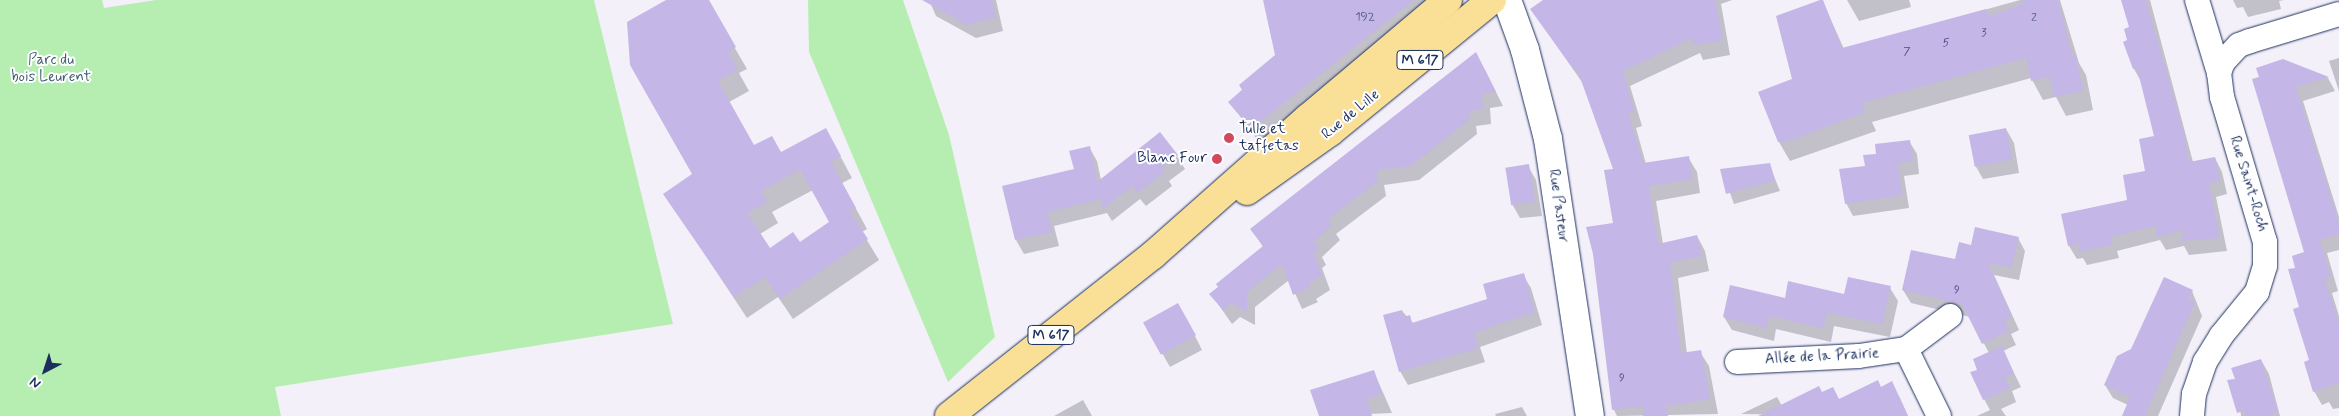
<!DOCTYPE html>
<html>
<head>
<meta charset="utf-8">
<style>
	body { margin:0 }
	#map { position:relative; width:2339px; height:416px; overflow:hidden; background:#f3f0fa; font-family:Mynerve,sans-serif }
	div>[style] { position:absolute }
	.green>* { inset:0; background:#b6edb0 }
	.shadow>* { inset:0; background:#0003 }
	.building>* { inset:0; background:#c4b6e7; transform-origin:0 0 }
	.roads { filter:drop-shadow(0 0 1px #1b2f5e) drop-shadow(0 0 1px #1b2f5e) }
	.minor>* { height:24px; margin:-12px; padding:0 12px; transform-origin:12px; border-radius:12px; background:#fff }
	.secondary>* { height:28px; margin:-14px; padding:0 14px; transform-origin:14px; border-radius:14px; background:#fff }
	.primary>* { height:28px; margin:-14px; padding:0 14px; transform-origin:14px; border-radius:14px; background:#fadf96 }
	.dots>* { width:14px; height:14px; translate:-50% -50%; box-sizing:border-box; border:2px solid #fff; border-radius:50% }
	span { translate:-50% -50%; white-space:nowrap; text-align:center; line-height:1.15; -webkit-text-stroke:4px #fff; paint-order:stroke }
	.number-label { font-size:12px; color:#455180 }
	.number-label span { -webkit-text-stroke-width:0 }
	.shield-label span { padding:1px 4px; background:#fff; border:1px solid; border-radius:4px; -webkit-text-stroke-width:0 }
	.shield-label { font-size:14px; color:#1b2f5e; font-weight:700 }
	.park-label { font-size:15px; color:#425e72 }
	.street-label { font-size:15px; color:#1b2f5e }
	.poi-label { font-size:15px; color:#1b2f5e }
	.left { translate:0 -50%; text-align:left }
	.right { translate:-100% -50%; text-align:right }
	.north { position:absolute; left:20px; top:346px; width:50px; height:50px; -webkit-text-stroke:4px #fff; paint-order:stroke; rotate:220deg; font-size:14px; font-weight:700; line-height:20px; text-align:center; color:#1b2f5e }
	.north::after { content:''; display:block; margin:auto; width:18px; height:22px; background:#1b2f5e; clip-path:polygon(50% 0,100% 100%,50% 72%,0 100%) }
</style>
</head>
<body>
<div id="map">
	<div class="green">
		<i style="clip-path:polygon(0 0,102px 0,104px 8px,156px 0,594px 0,673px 324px,275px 387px,281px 416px,0 416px)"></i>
		<i style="clip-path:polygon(808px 0,903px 0,949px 135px,995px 337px,948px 382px,809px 52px)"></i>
	</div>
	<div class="shadow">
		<i style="clip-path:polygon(evenodd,668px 0,707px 0,747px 69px,739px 73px,749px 91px,729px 102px,754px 147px,781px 153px,837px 150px,852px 178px,842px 183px,867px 229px,862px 232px,879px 260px,793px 319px,778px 297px,747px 318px,665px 194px,693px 175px,668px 0,813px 190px,830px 222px,799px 243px,770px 249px,760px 234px,778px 223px,772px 212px,813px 190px)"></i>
		<i style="clip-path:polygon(929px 0,996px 0,1003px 31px,976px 38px,936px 16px)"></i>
		<i style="clip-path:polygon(1264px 0,1448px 0,1263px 148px,1230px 102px,1276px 56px)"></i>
		<i style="clip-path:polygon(1544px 0,1732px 0,1721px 4px,1730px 55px,1703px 60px,1700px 53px,1630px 86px,1642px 126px,1636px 128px,1646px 164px,1688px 157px,1697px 172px,1700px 193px,1656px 201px,1663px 244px,1697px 236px,1705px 251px,1709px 271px,1678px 278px,1687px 354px,1700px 352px,1709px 366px,1718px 414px,1617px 416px,1614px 410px,1615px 170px,1584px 85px,1532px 10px)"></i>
		<i style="clip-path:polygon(1822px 0,1844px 49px,2020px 0,2060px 0,2079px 63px,2086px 75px,2093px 110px,2066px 116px,2056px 97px,2043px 100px,2031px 78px,1872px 122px,1876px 131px,1790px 161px,1779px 142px,1794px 80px)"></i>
		<i style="clip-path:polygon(1847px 0,1909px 0,1911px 7px,1859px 21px)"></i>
		<i style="clip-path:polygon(2123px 0,2150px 0,2193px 162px,2215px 158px,2222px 172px,2227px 194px,2216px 197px,2227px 251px,2189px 255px,2184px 246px,2166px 250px,2160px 240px,2117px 251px,2119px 258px,2087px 265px,2083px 258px,2077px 259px,2069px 246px,2063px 215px,2129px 201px,2146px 172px,2156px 137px,2142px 83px,2134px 69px,2128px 41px,2131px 28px)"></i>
		<i style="clip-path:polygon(2233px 0,2284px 0,2279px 1px,2281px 9px,2248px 17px,2243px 7px,2237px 8px)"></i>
		<i style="clip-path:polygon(2339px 58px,2339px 91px,2329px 61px)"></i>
		<i style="clip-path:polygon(2283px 60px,2328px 78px,2335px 91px,2303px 101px,2339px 217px,2339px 250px,2327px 253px,2338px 291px,2332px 293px,2339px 316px,2339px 408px,2333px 409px,2329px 402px,2322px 405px,2314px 391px,2297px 269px,2306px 252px,2261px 78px)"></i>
		<i style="clip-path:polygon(1484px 68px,1503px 106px,1490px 108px,1491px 124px,1476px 126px,1477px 134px,1419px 180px,1384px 185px,1386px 196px,1336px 234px,1340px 240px,1322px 257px,1326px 265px,1322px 268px,1330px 290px,1316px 299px,1318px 302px,1302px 309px,1289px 280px,1255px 307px,1255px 325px,1240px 317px,1232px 324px,1211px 294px,1263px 247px,1252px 229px)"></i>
		<i style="clip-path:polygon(2006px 129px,2014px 143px,2019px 173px,1983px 179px,1975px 165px)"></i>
		<i style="clip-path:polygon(1909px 141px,1917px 154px,1919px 174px,1904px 176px,1909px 208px,1853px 216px,1846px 203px,1866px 167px,1877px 155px)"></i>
		<i style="clip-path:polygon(1089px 147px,1097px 161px,1101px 180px,1177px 156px,1185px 169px,1169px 181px,1172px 186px,1146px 206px,1140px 199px,1112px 221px,1107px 213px,1054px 226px,1059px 246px,1024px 254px,1016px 240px,1004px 187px,1075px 170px)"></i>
		<i style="clip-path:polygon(1769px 164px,1780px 191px,1734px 204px,1722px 171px)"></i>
		<i style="clip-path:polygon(1528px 166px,1536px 180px,1542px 216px,1520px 218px,1512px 204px)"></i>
		<i style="clip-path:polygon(2018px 238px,2025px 251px,2019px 280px,1994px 275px,2019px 330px,2011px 334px,2016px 345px,2003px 351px,2021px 387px,2012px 391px,2016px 402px,2001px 409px,2006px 416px,1977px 416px,1990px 410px,1984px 399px,1979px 370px,1989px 353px,1970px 317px,1911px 303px,1903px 290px,1956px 261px,1972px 247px)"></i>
		<i style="clip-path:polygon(1523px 275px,1531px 288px,1542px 325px,1480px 347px,1485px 362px,1408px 385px,1400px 371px,1402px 311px,1414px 324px,1489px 300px)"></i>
		<i style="clip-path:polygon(1890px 288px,1898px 301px,1890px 337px,1834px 326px,1831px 342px,1776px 329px,1774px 341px,1732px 330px,1724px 317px,1785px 300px,1844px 295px)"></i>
		<i style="clip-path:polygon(2192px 291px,2202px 316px,2158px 416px,2123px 416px,2128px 405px,2113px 398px,2105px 385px,2132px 350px)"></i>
		<i style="clip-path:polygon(1186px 318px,1202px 350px,1170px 367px,1145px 323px)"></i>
		<i style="clip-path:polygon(2261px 360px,2269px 374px,2280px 416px,2241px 416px,2236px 380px)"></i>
		<i style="clip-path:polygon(1374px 372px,1392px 413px,1320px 416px)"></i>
		<i style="clip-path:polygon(1881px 388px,1899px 396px,1908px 416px,1741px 414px,1777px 397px,1782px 406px,1822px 394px,1839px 401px)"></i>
		<i style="clip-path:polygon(1083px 400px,1092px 416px,1054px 416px)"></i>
		<i style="clip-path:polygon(1522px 407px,1527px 416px,1496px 416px,1495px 414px)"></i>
	</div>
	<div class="building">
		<i style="clip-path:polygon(evenodd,666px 0,709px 0,736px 47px,728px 52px,738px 69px,718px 81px,754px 145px,772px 136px,781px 152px,826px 128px,841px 156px,831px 162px,856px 208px,849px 211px,868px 239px,780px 299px,765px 277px,734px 297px,663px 194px,692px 174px,630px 65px,627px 22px,666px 0,800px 169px,829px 222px,800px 242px,793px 232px,770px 248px,747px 213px,767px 202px,761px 191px,800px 169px)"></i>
		<i style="clip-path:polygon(922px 0,992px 0,996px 17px,967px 25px)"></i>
		<i style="clip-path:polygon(1263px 0,1414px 0,1251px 129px,1228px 102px,1242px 90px,1239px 85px,1275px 55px)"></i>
		<i style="clip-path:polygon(1543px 0,1715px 0,1723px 40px,1694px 45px,1692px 38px,1623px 71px,1634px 111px,1628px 113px,1643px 163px,1689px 156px,1692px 179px,1649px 186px,1658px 244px,1697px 235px,1702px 256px,1670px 263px,1681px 353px,1701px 350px,1710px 399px,1666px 406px,1668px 416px,1643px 416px,1643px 406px,1612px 410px,1593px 254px,1586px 227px,1613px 223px,1604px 170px,1613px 169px,1577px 69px,1574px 70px,1530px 9px)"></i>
		<i style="clip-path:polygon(1820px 0,1823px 0,1842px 48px,1986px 9px,1988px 16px,2024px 4px,2022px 0,2058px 0,2072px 55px,2076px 54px,2083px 91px,2054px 97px,2050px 77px,2031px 81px,2026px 58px,1862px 103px,1866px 112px,1786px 142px,1778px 142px,1758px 92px,1792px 79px,1776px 16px)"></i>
		<i style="clip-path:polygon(2121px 0,2146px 0,2183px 130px,2189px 162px,2215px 157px,2220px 181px,2209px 183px,2220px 238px,2180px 241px,2185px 230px,2157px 237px,2155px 226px,2110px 237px,2112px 245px,2078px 252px,2079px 244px,2068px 246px,2061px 214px,2127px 200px,2123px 175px,2145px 171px,2139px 139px,2154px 136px,2137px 68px,2133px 69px,2123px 42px,2127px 40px,2124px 29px,2129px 27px)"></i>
		<i style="clip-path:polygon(1476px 52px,1496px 92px,1482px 93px,1483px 109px,1469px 111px,1470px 119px,1411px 166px,1377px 170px,1378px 181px,1328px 219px,1332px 225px,1313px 242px,1319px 249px,1314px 253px,1322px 275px,1309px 284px,1310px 287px,1293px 295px,1282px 264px,1247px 292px,1247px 312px,1231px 303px,1223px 310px,1209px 294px,1218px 287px,1216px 284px,1263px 246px,1250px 229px)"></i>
		<i style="clip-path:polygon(2283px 59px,2329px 77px,2296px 87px,2339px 224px,2339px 234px,2320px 240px,2331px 277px,2325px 279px,2339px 324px,2339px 383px,2313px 392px,2304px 362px,2309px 360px,2293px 309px,2299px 307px,2288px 269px,2295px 268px,2292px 256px,2304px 252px,2252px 79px,2259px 77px,2256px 68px)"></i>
		<i style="left:2006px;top:128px;width:32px;height:38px;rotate:79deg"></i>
		<i style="clip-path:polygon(1160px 132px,1178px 155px,1161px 168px,1165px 172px,1137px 193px,1132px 186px,1103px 209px,1101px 199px,1047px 212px,1052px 232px,1015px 240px,1002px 186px,1074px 169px,1069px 151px,1090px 146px,1097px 182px)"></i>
		<i style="clip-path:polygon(1910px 140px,1913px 161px,1898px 163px,1902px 195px,1845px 204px,1839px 169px,1865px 166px,1863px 155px,1876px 154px,1875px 144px)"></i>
		<i style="clip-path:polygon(1770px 163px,1775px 180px,1726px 194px,1720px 169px)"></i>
		<i style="left:1529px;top:164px;width:38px;height:24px;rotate:81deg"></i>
		<i style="clip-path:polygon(1975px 227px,2019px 237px,2011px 267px,1988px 263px,2012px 316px,2005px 320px,2009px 331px,1982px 344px,1962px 304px,1902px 290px,1911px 250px,1955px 259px,1959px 242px,1971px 245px)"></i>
		<i style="clip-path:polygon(1524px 273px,1535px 312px,1474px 333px,1478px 348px,1399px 372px,1383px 315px,1402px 310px,1404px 317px,1410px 315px,1412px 323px,1487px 299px,1483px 284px)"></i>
		<i style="clip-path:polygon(1848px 277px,1891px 286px,1882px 324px,1827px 313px,1823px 328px,1769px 316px,1766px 328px,1723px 317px,1730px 285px,1785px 298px,1788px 281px,1844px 294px)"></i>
		<i style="clip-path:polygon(2164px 277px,2193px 290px,2188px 299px,2195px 302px,2145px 416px,2122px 416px,2130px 397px,2104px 385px,2117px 356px,2131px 349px)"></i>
		<i style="left:1178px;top:303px;width:37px;height:40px;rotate:61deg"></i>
		<i style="clip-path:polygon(2002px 346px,2014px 373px,2005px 377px,2010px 388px,1983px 400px,1970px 372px,1977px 370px,1973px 359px)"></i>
		<i style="clip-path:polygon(2261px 359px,2278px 412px,2265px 416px,2246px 416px,2244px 411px,2237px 413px,2227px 380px,2235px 379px,2231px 368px)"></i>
		<i style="clip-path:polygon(1374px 370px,1382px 394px,1367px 399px,1372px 416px,1319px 416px,1310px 390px)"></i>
		<i style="clip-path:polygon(1878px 380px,1881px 387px,1892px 381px,1908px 416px,1758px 416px,1819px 386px,1822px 392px,1833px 387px,1839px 399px)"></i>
	</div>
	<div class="roads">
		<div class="minor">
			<i style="left:2197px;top:0;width:76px;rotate:73.2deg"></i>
			<i style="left:1906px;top:349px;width:75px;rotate:63.8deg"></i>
			<i style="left:1737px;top:362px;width:122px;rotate:-2.8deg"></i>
			<i style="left:1859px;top:356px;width:48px;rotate:-8.5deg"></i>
			<i style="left:1906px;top:349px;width:55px;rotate:-36.9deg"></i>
			<i style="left:2192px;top:416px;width:22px;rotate:-85deg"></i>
			<i style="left:2194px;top:394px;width:34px;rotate:-71deg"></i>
			<i style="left:2205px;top:362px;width:31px;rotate:-58deg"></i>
			<i style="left:2221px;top:336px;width:57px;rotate:-50.7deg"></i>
			<i style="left:2257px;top:292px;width:27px;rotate:-73deg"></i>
			<i style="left:2265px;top:266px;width:24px;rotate:-90deg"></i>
			<i style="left:2265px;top:242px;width:151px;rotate:-106.5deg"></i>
			<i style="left:2222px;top:97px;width:24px;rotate:-97deg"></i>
			<i style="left:2219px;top:73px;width:12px;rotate:-70deg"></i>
			<i style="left:2223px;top:62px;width:23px;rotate:-47deg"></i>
			<i style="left:2239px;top:45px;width:12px;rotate:-20deg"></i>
			<i style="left:2250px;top:41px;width:93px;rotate:-16.9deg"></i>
		</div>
		<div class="secondary">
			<i style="left:1507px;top:0;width:53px;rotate:70.2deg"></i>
			<i style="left:1525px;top:50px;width:92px;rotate:75.5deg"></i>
			<i style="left:1548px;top:139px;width:280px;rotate:81.4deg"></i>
		</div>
		<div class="primary">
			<i style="left:1247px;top:191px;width:102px;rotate:-35.4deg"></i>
			<i style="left:1330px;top:132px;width:209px;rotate:-39.2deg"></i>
			<i style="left:949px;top:416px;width:260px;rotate:-38.3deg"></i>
			<i style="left:1153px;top:255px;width:207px;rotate:-41.5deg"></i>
			<i style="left:1308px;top:118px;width:183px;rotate:-40.1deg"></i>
		</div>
	</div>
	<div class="dots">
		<i style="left:1229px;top:138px;background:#d1495b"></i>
		<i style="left:1217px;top:159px;background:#d1495b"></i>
	</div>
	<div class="number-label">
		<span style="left:1365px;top:18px">192</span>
		<span style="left:2034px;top:19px">2</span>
		<span style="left:1984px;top:34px">3</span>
		<span style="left:1946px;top:44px">5</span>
		<span style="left:1907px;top:53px">7</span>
		<span style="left:1957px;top:291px">9</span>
		<span style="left:1622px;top:379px">9</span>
	</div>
	<div class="shield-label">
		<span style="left:1420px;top:60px">M 617</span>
		<span style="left:1051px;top:335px">M 617</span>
	</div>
	<div class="park-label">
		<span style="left:51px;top:69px">Parc du<br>bois Leurent</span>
	</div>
	<div class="street-label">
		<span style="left:1351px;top:115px;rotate:-39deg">Rue de Lille</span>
		<span style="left:2248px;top:184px;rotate:73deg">Rue Saint-Roch</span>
		<span style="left:1558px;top:206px;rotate:82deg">Rue Pasteur</span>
		<span style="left:1822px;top:357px;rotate:-3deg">Allée de la Prairie</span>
	</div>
	<div class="poi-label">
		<span class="left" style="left:1239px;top:138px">Tulle et<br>taffetas</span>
		<span class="right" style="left:1207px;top:159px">Blanc Four</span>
	</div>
	<div class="north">N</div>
</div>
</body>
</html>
